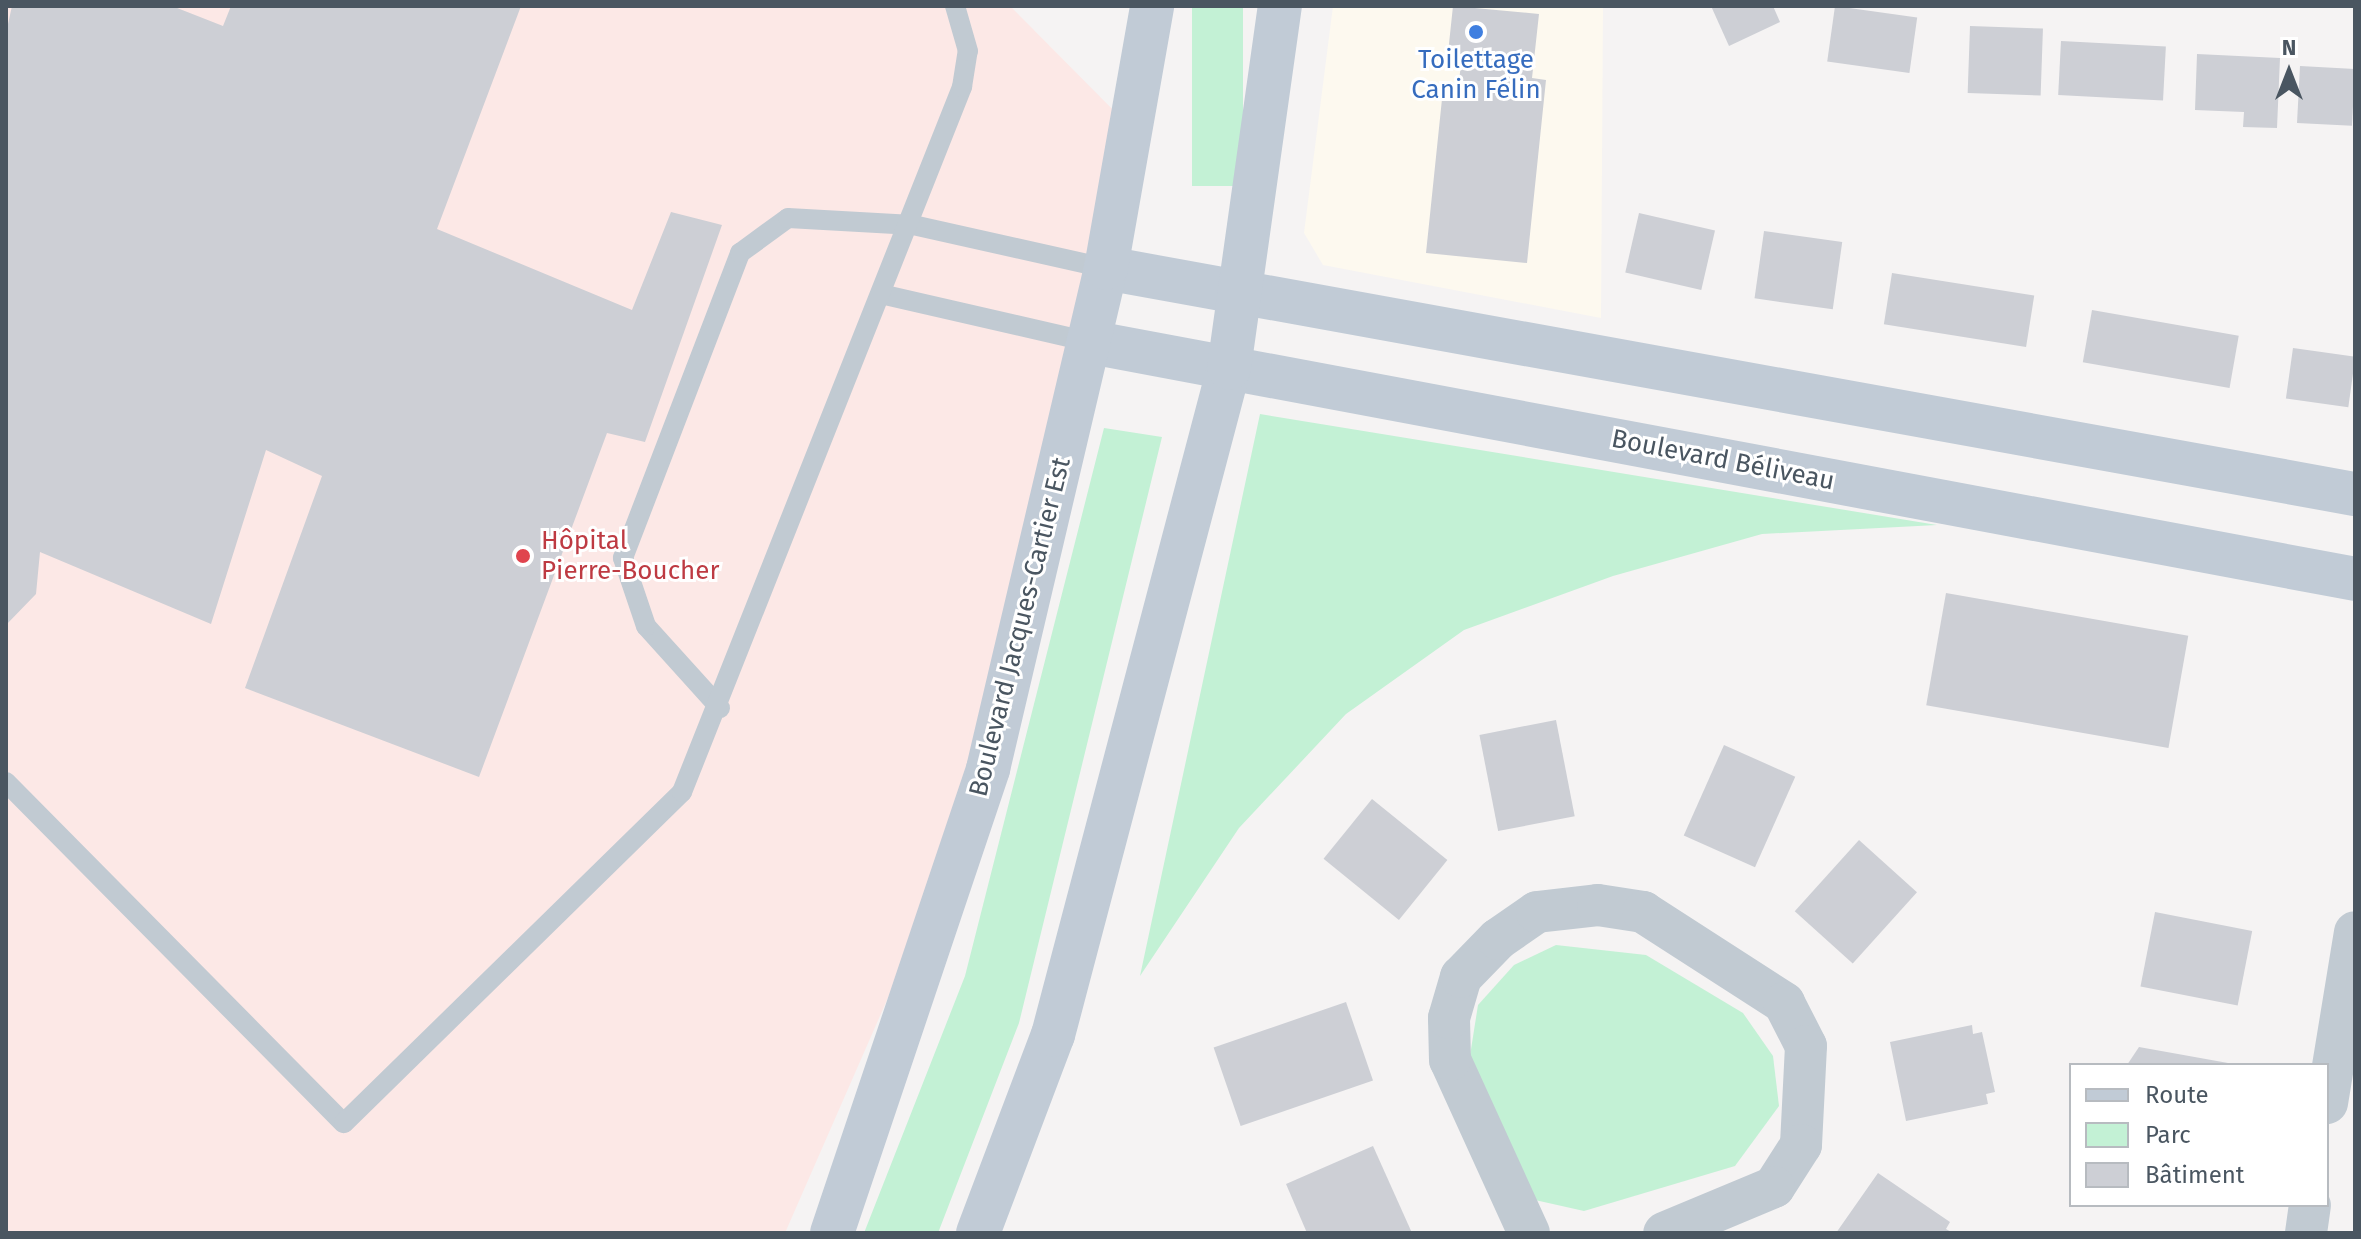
<!DOCTYPE html>
<html>
<head>
<meta charset="utf-8">
<style>
	body { margin:0 }
	#map { position:relative; width:2361px; height:1239px; overflow:hidden; background:#f5f3f3; font-family:"Fira Sans",sans-serif }
	div>[style] { position:absolute }
	.commercial>* { inset:0; background:#fdf9ef }
	.medical>* { inset:0; background:#fce8e6 }
	.green>* { inset:0; background:#c3f1d5; transform-origin:0 0 }
	.building>* { inset:0; background:#cdcfd5; transform-origin:0 0 }
	.lane>* { height:20px; margin:-10px; padding:0 10px; transform-origin:10px; border-radius:10px; background:#c1cad2 }
	.street>* { height:42px; margin:-21px; padding:0 21px; transform-origin:21px; border-radius:21px; background:#c1cad2 }
	.secondary>* { height:44px; margin:-22px; padding:0 22px; transform-origin:22px; border-radius:22px; background:#c1cbd6 }
	.dots>* { width:22px; height:22px; translate:-50% -50%; box-sizing:border-box; border:4px solid #fff; border-radius:50% }
	span { translate:-50% -50%; white-space:nowrap; text-align:center; line-height:1.15; -webkit-text-stroke:6px #fff; paint-order:stroke }
	.shop-label { font-size:26px; color:#366cbe }
	.street-label { font-size:26px; color:#4a5661 }
	.health-label { font-size:26px; color:#be3a42 }
	.left { translate:0 -50%; text-align:left }
	.frame { position:absolute; inset:0; border:8px solid #4a5661; pointer-events:none }
	.legend { position:absolute; left:2069px; top:1063px; width:260px; height:144px; box-sizing:border-box; background:#fff; border:2px solid #b7bbc0; margin:0; padding:10px 14px; list-style:none; font-size:24px; color:#4a5661 }
	.legend li { display:flex; align-items:center; gap:16px; height:40px }
	.legend b { width:40px; border:2px solid #b7bbc0 }
	.north { position:absolute; left:2249px; top:32px; width:80px; height:80px; -webkit-text-stroke:6px #fff; paint-order:stroke; rotate:0deg; font-size:22px; font-weight:700; line-height:32px; text-align:center; color:#4a5661 }
	.north::after { content:''; display:block; margin:auto; width:28px; height:36px; background:#4a5661; clip-path:polygon(50% 0,100% 100%,50% 72%,0 100%) }
</style>
</head>
<body>
<div id="map">
	<div class="commercial">
		<i style="clip-path:polygon(1333px 6px,1603px 6px,1601px 318px,1323px 265px,1304px 233px)"></i>
	</div>
	<div class="medical">
		<i style="clip-path:polygon(6px 6px,1010px 6px,1133px 130px,988px 769px,785px 1233px,6px 1233px)"></i>
	</div>
	<div class="green">
		<i style="left:1192px;top:6px;width:51px;height:180px"></i>
		<i style="clip-path:polygon(1260px 414px,1937px 525px,1762px 534px,1613px 576px,1464px 630px,1346px 714px,1239px 828px,1140px 976px)"></i>
		<i style="clip-path:polygon(1104px 428px,1162px 437px,1019px 1023px,938px 1233px,864px 1233px,965px 976px)"></i>
		<i style="clip-path:polygon(1556px 945px,1646px 955px,1743px 1013px,1773px 1056px,1779px 1106px,1735px 1166px,1584px 1211px,1535px 1200px,1469px 1062px,1478px 1005px,1514px 965px)"></i>
	</div>
	<div class="building">
		<i style="clip-path:polygon(12px 6px,172px 6px,223px 26px,231px 6px,521px 6px,437px 229px,632px 310px,671px 212px,722px 225px,645px 442px,607px 433px,479px 777px,245px 688px,322px 476px,266px 450px,211px 624px,40px 552px,36px 594px,6px 625px,6px 33px)"></i>
		<i style="clip-path:polygon(1453px 6px,1539px 14px,1532px 78px,1546px 80px,1527px 263px,1426px 253px,1442px 99px,1457px 100px,1462px 54px,1448px 53px)"></i>
		<i style="clip-path:polygon(1711px 6px,1773px 6px,1780px 22px,1729px 46px)"></i>
		<i style="left:1835px;top:6px;width:83px;height:56px;rotate:8deg"></i>
		<i style="left:1970px;top:26px;width:73px;height:67px;rotate:2deg"></i>
		<i style="left:2061px;top:41px;width:105px;height:54px;rotate:3deg"></i>
		<i style="clip-path:polygon(2197px 54px,2280px 58px,2277px 128px,2243px 127px,2244px 112px,2195px 110px)"></i>
		<i style="left:2300px;top:66px;width:55px;height:57px;rotate:3deg"></i>
		<i style="left:1639px;top:213px;width:78px;height:61px;rotate:13deg"></i>
		<i style="left:1764px;top:231px;width:79px;height:68px;rotate:8deg"></i>
		<i style="left:1892px;top:273px;width:144px;height:52px;rotate:9deg"></i>
		<i style="left:2092px;top:310px;width:149px;height:53px;rotate:10deg"></i>
		<i style="left:2293px;top:348px;width:63px;height:51px;rotate:8deg"></i>
		<i style="left:1946px;top:593px;width:246px;height:114px;rotate:10deg"></i>
		<i style="left:1556px;top:720px;width:98px;height:78px;rotate:79deg"></i>
		<i style="left:1724px;top:745px;width:78px;height:99px;rotate:24deg"></i>
		<i style="left:1372px;top:799px;width:97px;height:77px;rotate:39deg"></i>
		<i style="left:1859px;top:840px;width:78px;height:96px;rotate:42deg"></i>
		<i style="left:2155px;top:912px;width:99px;height:76px;rotate:11deg"></i>
		<i style="left:1346px;top:1002px;width:83px;height:140px;rotate:71deg"></i>
		<i style="clip-path:polygon(1972px 1025px,1973px 1034px,1982px 1032px,1995px 1092px,1986px 1094px,1988px 1104px,1906px 1121px,1890px 1042px)"></i>
		<i style="clip-path:polygon(2139px 1047px,2228px 1063px,2228px 1065px,2127px 1065px)"></i>
		<i style="clip-path:polygon(1373px 1146px,1412px 1233px,1307px 1233px,1286px 1184px)"></i>
		<i style="clip-path:polygon(1878px 1173px,1950px 1222px,1946px 1229px,1953px 1233px,1836px 1233px)"></i>
	</div>
	<div class="lane">
		<i style="left:885px;top:295px;width:210px;rotate:12.9deg"></i>
		<i style="left:720px;top:708px;width:110px;rotate:-132.1deg"></i>
		<i style="left:646px;top:626px;width:72px;rotate:-108.7deg"></i>
		<i style="left:623px;top:558px;width:327px;rotate:-69deg"></i>
		<i style="left:740px;top:253px;width:59px;rotate:-36.1deg"></i>
		<i style="left:788px;top:218px;width:125px;rotate:3.2deg"></i>
		<i style="left:913px;top:225px;width:198px;rotate:12.6deg"></i>
		<i style="left:6px;top:782px;width:480px;rotate:45.3deg"></i>
		<i style="left:344px;top:1123px;width:473px;rotate:-44.4deg"></i>
		<i style="left:682px;top:792px;width:759px;rotate:-68.34deg"></i>
		<i style="left:962px;top:87px;width:36px;rotate:-81deg"></i>
		<i style="left:968px;top:51px;width:47px;rotate:-106.1deg"></i>
	</div>
	<div class="street">
		<i style="left:2327px;top:1103px;width:173px;rotate:-80.7deg"></i>
		<i style="left:1529px;top:1233px;width:190px;rotate:-114.5deg"></i>
		<i style="left:1450px;top:1060px;width:42px;rotate:-91.4deg"></i>
		<i style="left:1449px;top:1018px;width:43px;rotate:-73.7deg"></i>
		<i style="left:1461px;top:977px;width:53px;rotate:-45.8deg"></i>
		<i style="left:1498px;top:939px;width:47px;rotate:-34.7deg"></i>
		<i style="left:1537px;top:912px;width:61px;rotate:-6.5deg"></i>
		<i style="left:1598px;top:905px;width:46px;rotate:8.8deg"></i>
		<i style="left:1643px;top:912px;width:168px;rotate:32.8deg"></i>
		<i style="left:1784px;top:1003px;width:48px;rotate:62.9deg"></i>
		<i style="left:1806px;top:1046px;width:99px;rotate:92.9deg"></i>
		<i style="left:1801px;top:1145px;width:50px;rotate:122.7deg"></i>
		<i style="left:1774px;top:1187px;width:119px;rotate:157.3deg"></i>
		<i style="left:2306px;top:1233px;width:28px;rotate:-82deg"></i>
	</div>
	<div class="secondary">
		<i style="left:1106px;top:268px;width:1269px;rotate:10.26deg"></i>
		<i style="left:1090px;top:342px;width:1287px;rotate:10.61deg"></i>
		<i style="left:832px;top:1233px;width:490px;rotate:-71.4deg"></i>
		<i style="left:988px;top:769px;width:515px;rotate:-76.75deg"></i>
		<i style="left:1106px;top:268px;width:266px;rotate:-80deg"></i>
		<i style="left:978px;top:1233px;width:212px;rotate:-69.3deg"></i>
		<i style="left:1053px;top:1035px;width:690px;rotate:-75.22deg"></i>
		<i style="left:1229px;top:368px;width:366px;rotate:-82deg"></i>
	</div>
	<div class="dots">
		<i style="left:1476px;top:32px;background:#3f7fe0"></i>
		<i style="left:523px;top:556px;background:#e0444e"></i>
	</div>
	<div class="shop-label">
		<span style="left:1476px;top:75px">Toilettage<br>Canin Félin</span>
	</div>
	<div class="street-label">
		<span style="left:1723px;top:460px;rotate:11deg">Boulevard Béliveau</span>
		<span style="left:1020px;top:627px;rotate:-76deg">Boulevard Jacques-Cartier Est</span>
	</div>
	<div class="health-label">
		<span class="left" style="left:541px;top:556px">Hôpital<br>Pierre-Boucher</span>
	</div>
	<div class="frame"></div>
	<ul class="legend">
	<li><b style="height:10px;background:#c1cbd6"></b>Route</li>
	<li><b style="height:22px;background:#c3f1d5"></b>Parc</li>
	<li><b style="height:22px;background:#cdcfd5"></b>Bâtiment</li>
	</ul>
	<div class="north">N</div>
</div>
</body>
</html>
